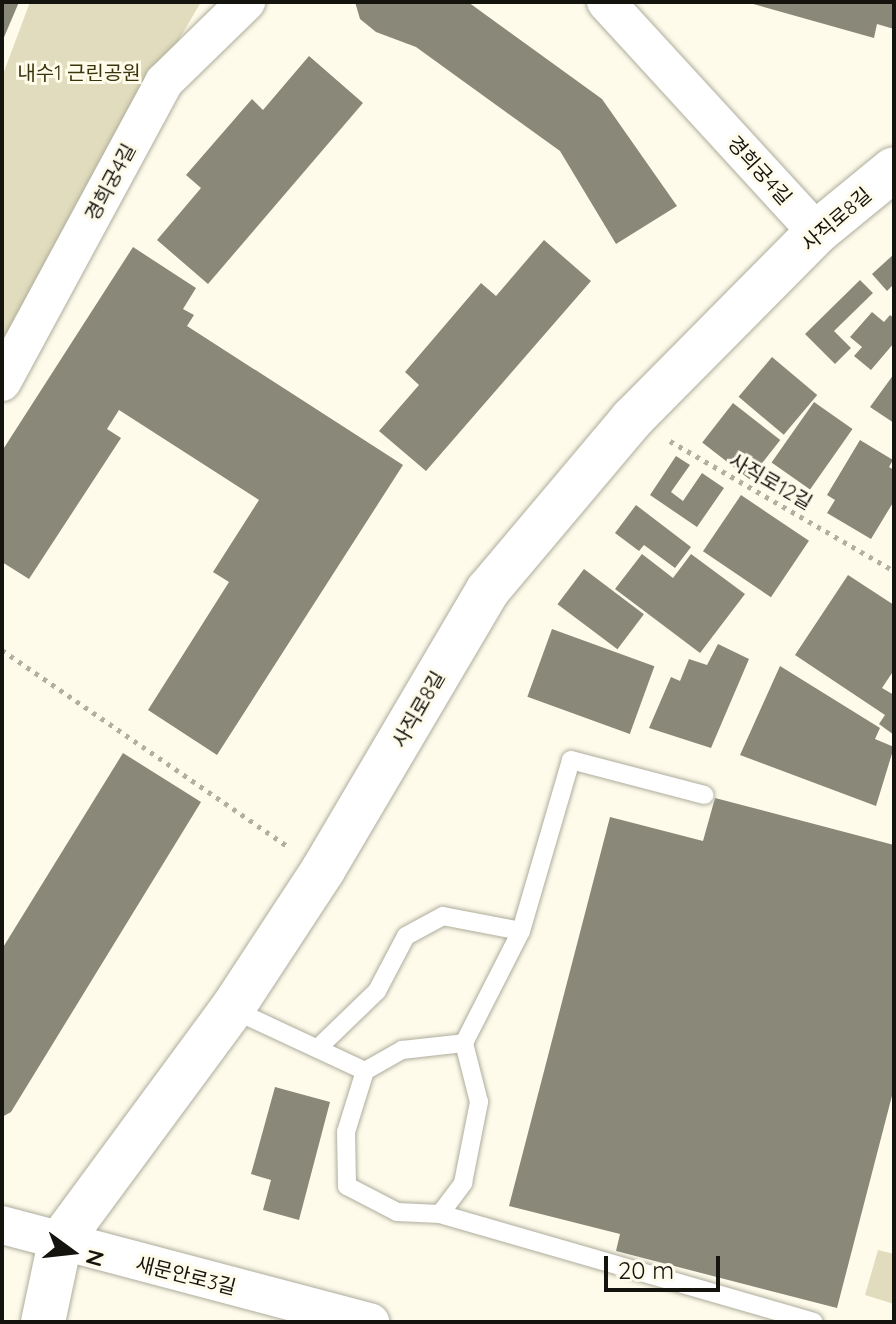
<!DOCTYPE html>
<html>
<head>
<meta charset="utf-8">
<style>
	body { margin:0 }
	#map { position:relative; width:896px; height:1324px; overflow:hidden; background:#fefbeb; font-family:Quicksand,"Noto Sans KR",sans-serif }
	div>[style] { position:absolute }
	.green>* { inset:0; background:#e1dcbd }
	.building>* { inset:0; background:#8a8879; transform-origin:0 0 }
	.path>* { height:5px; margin-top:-2.5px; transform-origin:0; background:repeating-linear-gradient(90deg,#b1afa2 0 4px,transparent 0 10px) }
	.roads { filter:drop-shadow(0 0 2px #aeac9c) drop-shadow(0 0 2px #aeac9c) }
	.lane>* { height:18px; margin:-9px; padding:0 9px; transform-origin:9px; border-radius:9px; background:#fff }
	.street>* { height:38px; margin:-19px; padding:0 19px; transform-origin:19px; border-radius:19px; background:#fff }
	.secondary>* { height:44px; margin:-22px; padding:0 22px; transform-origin:22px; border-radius:22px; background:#fff }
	span { translate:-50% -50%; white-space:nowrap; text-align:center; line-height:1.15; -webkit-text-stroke:6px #fefbeb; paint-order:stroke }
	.park-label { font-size:20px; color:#3a340c }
	.street-label { font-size:20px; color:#14130e }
	.frame { position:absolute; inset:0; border:4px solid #14130e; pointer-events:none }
	.north { position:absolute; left:32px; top:1212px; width:80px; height:80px; -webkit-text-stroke:6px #fefbeb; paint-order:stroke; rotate:105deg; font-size:22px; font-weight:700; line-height:32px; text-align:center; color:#14130e }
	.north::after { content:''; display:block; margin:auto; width:28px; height:36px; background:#14130e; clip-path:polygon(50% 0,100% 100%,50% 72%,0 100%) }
	.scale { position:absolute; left:604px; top:1256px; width:116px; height:36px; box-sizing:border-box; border:4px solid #14130e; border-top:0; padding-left:10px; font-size:24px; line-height:28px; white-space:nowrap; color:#14130e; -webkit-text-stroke:6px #fefbeb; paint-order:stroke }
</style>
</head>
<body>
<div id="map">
	<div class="green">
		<i style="clip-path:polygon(30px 2px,201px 2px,2px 341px,2px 77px)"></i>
		<i style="clip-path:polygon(878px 1250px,894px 1254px,894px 1304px,865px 1295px)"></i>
	</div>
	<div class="building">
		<i style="clip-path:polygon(2px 2px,19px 2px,2px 42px)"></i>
		<i style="clip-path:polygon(355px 2px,468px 2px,602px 99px,677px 206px,616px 244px,560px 151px,416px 47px,376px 32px,360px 19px)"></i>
		<i style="clip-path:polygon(746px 2px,894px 2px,894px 29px,877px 24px,874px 38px)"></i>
		<i style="clip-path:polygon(309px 56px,363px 103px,208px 284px,157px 240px,201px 188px,186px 175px,252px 99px,263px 110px)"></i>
		<i style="clip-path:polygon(544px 240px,591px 281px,426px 471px,379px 431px,419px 385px,405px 372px,481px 283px,496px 296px)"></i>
		<i style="clip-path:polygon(133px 247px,196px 288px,183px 309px,194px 315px,187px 326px,403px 465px,217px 755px,148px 710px,229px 582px,213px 572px,259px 500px,119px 410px,107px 429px,121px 438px,29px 579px,2px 562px,2px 451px)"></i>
		<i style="clip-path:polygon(894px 254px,894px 284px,887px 291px,872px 274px)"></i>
		<i style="clip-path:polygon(860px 280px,873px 293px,834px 331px,851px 348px,835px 364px,805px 334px)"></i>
		<i style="clip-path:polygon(872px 312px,884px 322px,890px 315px,894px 318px,894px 343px,871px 370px,854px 356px,862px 347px,850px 337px)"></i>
		<i style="left:772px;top:357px;width:59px;height:52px;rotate:40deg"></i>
		<i style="clip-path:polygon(894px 374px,894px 423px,870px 407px)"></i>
		<i style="left:814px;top:402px;width:47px;height:74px;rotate:35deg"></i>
		<i style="left:733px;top:403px;width:60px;height:50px;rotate:38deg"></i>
		<i style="clip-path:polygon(860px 440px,893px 460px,889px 467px,894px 470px,894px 501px,871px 539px,827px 513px,835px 500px,827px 495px)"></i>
		<i style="clip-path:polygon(676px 456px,690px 465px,671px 492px,683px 501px,702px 473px,724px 488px,697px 527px,650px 495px)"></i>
		<i style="left:741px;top:495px;width:82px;height:68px;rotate:34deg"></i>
		<i style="clip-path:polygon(636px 505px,691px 547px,675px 568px,644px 545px,639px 551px,615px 533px)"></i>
		<i style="clip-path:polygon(642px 554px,673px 578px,691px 554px,745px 594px,700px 653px,615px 589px)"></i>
		<i style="left:584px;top:569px;width:75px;height:44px;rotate:37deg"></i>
		<i style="clip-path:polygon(848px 575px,894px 605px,894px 670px,882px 688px,894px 695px,894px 735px,879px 724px,885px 715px,795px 655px)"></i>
		<i style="left:552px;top:629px;width:109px;height:72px;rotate:20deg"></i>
		<i style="clip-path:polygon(718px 644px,749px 659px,711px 748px,649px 728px,671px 677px,680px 681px,689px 659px,707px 665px)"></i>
		<i style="clip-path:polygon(780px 666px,880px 728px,875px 739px,894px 747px,876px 806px,740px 755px)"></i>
		<i style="clip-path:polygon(123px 753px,201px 802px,11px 1112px,2px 1117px,2px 949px)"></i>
		<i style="clip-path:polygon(715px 798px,894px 845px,894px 1088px,837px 1308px,616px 1251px,620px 1234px,509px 1206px,610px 817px,703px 841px)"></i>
		<i style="clip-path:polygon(275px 1087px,330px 1102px,299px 1220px,263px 1210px,271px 1180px,251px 1174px)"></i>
	</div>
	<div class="path">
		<i style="left:670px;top:441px;width:259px;rotate:30.1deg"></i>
		<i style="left:2px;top:650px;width:348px;rotate:34.5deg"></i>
	</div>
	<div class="roads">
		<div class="lane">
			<i style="left:232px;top:1009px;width:147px;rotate:25deg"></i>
			<i style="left:365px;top:1071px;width:64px;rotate:107.3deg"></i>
			<i style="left:346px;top:1132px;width:54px;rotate:88.9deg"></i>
			<i style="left:347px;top:1186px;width:56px;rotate:27.5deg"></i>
			<i style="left:397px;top:1212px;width:43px;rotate:2.7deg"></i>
			<i style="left:440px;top:1214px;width:389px;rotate:16.1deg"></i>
			<i style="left:318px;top:1048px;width:82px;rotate:-44deg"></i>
			<i style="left:377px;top:991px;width:62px;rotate:-62.2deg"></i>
			<i style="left:406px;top:936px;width:42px;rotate:-28.4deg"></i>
			<i style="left:443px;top:916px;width:79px;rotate:10.9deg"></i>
			<i style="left:365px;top:1071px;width:43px;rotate:-29.6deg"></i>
			<i style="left:402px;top:1050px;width:62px;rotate:-6.4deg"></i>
			<i style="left:440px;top:1214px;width:39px;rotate:-53deg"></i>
			<i style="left:463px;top:1183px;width:83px;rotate:-78.8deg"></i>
			<i style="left:479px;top:1102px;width:61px;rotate:-104.3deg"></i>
			<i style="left:464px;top:1043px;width:126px;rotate:-63deg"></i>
			<i style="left:521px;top:931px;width:178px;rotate:-73.7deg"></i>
			<i style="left:571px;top:760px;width:138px;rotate:14.7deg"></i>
		</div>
		<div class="street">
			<i style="left:606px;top:2px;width:312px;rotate:47.5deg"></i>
			<i style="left:2px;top:382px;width:341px;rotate:-61.6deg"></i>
			<i style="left:164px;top:82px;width:115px;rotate:-44.3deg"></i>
			<i style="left:2px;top:1225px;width:381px;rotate:14.8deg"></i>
		</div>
		<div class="secondary">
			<i style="left:43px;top:1322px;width:82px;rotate:-78deg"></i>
			<i style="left:60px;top:1242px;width:290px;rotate:-53.6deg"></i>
			<i style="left:232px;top:1009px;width:166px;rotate:-56.8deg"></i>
			<i style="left:323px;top:870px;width:325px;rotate:-59.5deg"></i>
			<i style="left:488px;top:590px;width:224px;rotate:-49.9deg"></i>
			<i style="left:632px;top:419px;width:263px;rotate:-45.3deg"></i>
			<i style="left:817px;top:232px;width:99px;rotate:-39.3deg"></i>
		</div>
	</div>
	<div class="park-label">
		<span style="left:79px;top:72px">내수1 근린공원</span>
	</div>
	<div class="street-label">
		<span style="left:760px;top:170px;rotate:48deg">경희궁4길</span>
		<span style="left:110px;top:182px;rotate:-62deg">경희궁4길</span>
		<span style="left:836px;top:219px;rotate:-41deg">사직로8길</span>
		<span style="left:771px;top:481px;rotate:30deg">사직로12길</span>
		<span style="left:418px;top:709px;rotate:-60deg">사직로8길</span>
		<span style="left:186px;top:1275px;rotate:14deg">새문안로3길</span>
	</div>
	<div class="frame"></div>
	<div class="north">N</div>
	<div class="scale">20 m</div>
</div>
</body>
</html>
